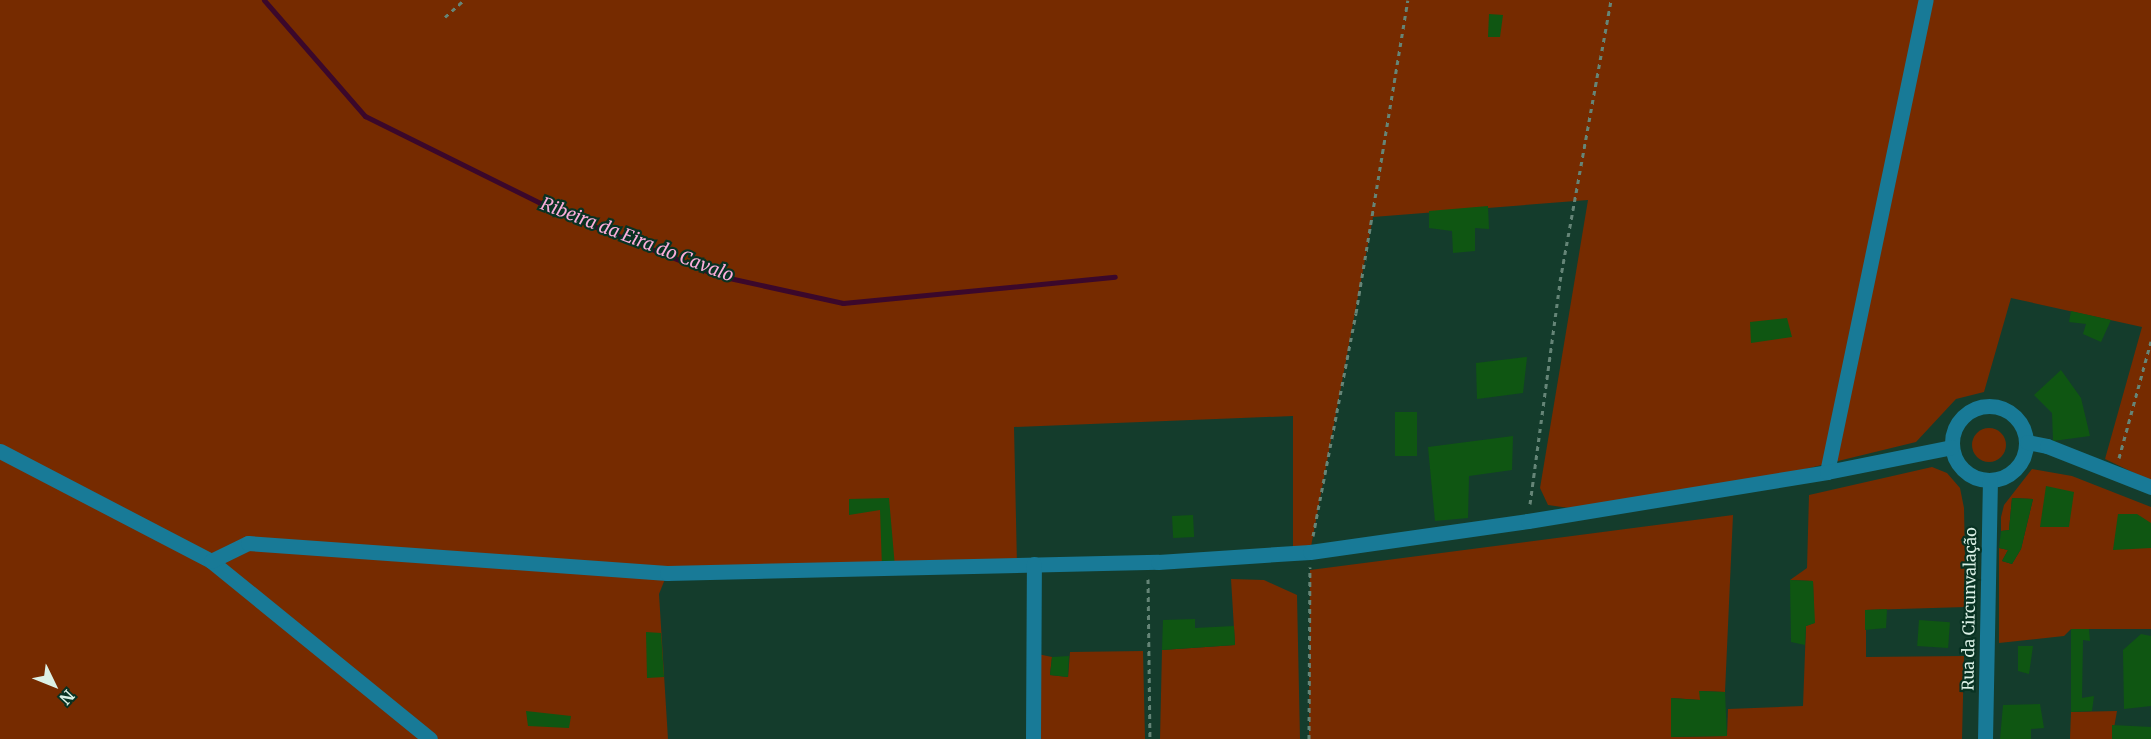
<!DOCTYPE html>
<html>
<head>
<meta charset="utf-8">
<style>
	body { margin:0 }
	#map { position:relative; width:2151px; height:739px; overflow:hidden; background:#143c2c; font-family:Merriweather,serif }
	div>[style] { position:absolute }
	.green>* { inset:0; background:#762b00 }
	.round { border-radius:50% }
	.stream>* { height:5px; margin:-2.5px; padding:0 2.5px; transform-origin:2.5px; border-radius:2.5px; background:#3b082b }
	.building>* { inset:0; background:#0f5612; transform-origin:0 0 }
	.path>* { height:3px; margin-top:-1.5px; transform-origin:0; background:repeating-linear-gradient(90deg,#658577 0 4.5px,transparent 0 9px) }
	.street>* { height:15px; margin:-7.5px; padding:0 7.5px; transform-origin:7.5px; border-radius:7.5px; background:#187a97 }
	.street>.ring { margin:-7.5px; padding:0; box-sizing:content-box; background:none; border:15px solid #187a97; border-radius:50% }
	span { translate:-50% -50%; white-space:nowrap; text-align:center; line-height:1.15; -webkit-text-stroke:4.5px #083222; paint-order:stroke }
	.street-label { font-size:16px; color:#dcf1e6 }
	.water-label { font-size:18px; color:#fbaddb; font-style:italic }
	.north { position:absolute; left:24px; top:655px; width:60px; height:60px; -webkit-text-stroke:4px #083222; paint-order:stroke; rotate:133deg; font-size:16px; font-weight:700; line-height:24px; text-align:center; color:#dcf1e6 }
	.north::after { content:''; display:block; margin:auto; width:21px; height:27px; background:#dcf1e6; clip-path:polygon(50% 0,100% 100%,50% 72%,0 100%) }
</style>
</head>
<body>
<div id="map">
	<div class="green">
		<i style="clip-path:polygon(0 0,2151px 0,2151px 481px,2105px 459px,2142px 327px,2011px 298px,1984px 392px,1956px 399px,1916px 442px,1793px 472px,1569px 508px,1548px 505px,1540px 488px,1588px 200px,1373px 217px,1310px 552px,1293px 553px,1293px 416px,1014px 427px,1017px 565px,667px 574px,659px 594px,668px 739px,0 739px)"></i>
		<i class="round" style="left:1972px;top:428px;width:34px;height:34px"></i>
		<i style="clip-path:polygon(1932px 467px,1947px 473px,1960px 488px,1964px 508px,1966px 607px,1866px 610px,1866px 657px,1964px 656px,1962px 739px,1309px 739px,1310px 570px,1733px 515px,1725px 692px,1700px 691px,1700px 700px,1672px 698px,1671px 737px,1727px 736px,1728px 709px,1803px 706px,1806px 626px,1814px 623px,1813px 581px,1790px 580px,1807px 568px,1809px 495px)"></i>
		<i style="clip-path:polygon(2032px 469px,2072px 476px,2151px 507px,2151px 629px,2071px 629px,2064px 636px,1999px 643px,1999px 548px,2008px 550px,2002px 561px,2012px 564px,2021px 549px,2033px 499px,2012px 498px,2009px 530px,2001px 531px,2001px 517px,2004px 505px)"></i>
		<i style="clip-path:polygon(1231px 579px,1264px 580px,1297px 595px,1300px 739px,1160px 739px,1162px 650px,1235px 645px)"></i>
		<i style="clip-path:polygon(1143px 651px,1145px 739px,1033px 739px,1033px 653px,1052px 657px,1050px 675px,1068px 677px,1070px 652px)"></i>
		<i style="clip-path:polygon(2117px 711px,2112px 739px,2070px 739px,2071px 712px)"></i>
	</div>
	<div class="stream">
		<i style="left:264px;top:0;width:154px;rotate:49deg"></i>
		<i style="left:365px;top:116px;width:216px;rotate:26.4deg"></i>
		<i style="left:558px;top:212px;width:174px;rotate:21.6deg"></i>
		<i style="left:720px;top:276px;width:126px;rotate:12.4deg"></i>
		<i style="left:843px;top:303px;width:273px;rotate:-5.5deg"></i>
	</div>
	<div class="building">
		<i style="clip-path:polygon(1489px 14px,1503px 15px,1500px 37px,1488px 37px)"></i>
		<i style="clip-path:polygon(1488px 206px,1489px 229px,1475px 228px,1475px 251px,1453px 253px,1452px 231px,1429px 228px,1429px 211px)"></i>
		<i style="clip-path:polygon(2071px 311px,2111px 320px,2101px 342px,2083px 334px,2086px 324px,2069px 322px)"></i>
		<i style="clip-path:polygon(1787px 318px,1792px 337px,1751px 343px,1750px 322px)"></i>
		<i style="clip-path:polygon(1527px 357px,1523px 393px,1477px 399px,1476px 363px)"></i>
		<i style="clip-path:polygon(2061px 370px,2081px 398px,2090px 436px,2053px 441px,2052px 413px,2034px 395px)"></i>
		<i style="left:1395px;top:412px;width:22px;height:44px"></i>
		<i style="clip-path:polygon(1513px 436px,1512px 470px,1469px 476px,1468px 518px,1435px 521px,1428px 447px)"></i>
		<i style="clip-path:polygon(2046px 486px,2074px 492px,2069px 527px,2040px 527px)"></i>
		<i style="clip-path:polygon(889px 498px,895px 567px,882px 568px,880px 510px,849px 515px,849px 499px)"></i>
		<i style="clip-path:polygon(2012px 498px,2033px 499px,2021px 549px,2012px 564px,2002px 561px,2008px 550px,1999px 548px,2001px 531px,2009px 530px)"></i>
		<i style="clip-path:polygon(2118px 514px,2137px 514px,2151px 523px,2151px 548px,2113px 550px)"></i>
		<i style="left:1193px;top:515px;width:22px;height:21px;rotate:87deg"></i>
		<i style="clip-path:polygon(1790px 580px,1813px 581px,1815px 623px,1806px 626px,1805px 645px,1791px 642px)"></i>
		<i style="clip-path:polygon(1887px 609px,1886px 628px,1865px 630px,1865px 610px)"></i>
		<i style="clip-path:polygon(1195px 619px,1195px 628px,1234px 626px,1235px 645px,1162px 650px,1163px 620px)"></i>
		<i style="left:1919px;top:620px;width:31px;height:26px;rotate:4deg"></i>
		<i style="clip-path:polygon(2071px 629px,2089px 629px,2090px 641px,2083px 640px,2082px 698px,2094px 696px,2092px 711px,2071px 712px)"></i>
		<i style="clip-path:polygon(646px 632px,661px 633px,664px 677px,647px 678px)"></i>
		<i style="clip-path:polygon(2141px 634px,2151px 636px,2151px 706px,2124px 709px,2123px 650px)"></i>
		<i style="clip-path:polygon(2018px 646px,2033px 646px,2029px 674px,2018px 671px)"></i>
		<i style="clip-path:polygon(1069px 656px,1068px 677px,1050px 675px,1052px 657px)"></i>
		<i style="clip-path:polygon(1699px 691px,1725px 692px,1727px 736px,1671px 737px,1671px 698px,1700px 700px)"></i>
		<i style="clip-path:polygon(2040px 704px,2044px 728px,2031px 729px,2031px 739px,2000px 739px,2003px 705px)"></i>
		<i style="clip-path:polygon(526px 711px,571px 716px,569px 728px,528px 726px)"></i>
		<i style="clip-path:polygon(2112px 725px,2151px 727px,2151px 739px,2112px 739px)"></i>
	</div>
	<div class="path">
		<i style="left:445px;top:17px;width:25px;rotate:-42deg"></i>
		<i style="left:2119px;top:458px;width:121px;rotate:-74.7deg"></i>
		<i style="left:1530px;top:504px;width:225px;rotate:-82.3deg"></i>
		<i style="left:1560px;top:281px;width:286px;rotate:-79.7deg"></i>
		<i style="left:1313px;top:536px;width:227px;rotate:-79.1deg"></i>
		<i style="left:1356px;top:313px;width:317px;rotate:-80.6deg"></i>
		<i style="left:1148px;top:579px;width:160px;rotate:89.3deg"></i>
		<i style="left:1309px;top:739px;width:172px;rotate:-89.7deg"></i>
	</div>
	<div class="street">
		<i class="ring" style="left:1952px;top:406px;width:59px;height:59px"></i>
		<i style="left:2027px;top:442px;width:20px;rotate:11deg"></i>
		<i style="left:2047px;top:446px;width:112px;rotate:21.5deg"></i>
		<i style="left:0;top:451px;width:238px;rotate:27.5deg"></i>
		<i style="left:211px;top:561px;width:282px;rotate:39.1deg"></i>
		<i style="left:1827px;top:472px;width:482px;rotate:-78.2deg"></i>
		<i style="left:211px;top:561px;width:41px;rotate:-25.9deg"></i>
		<i style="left:248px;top:543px;width:420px;rotate:4.1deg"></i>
		<i style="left:667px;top:573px;width:491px;rotate:-1.3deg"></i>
		<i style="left:1158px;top:562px;width:152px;rotate:-3.8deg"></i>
		<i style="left:1310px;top:552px;width:220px;rotate:-8.1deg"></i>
		<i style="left:1528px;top:521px;width:303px;rotate:-9.3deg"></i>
		<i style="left:1827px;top:472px;width:127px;rotate:-11.3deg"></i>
		<i style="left:1033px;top:739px;width:175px;rotate:-89.7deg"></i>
		<i style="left:1985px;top:739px;width:259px;rotate:-88.9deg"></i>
	</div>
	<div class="street-label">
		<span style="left:1969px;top:609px;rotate:-89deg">Rua da Circunvalação</span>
	</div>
	<div class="water-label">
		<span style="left:637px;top:240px;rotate:21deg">Ribeira da Eira do Cavalo</span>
	</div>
	<div class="north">N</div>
</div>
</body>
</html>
